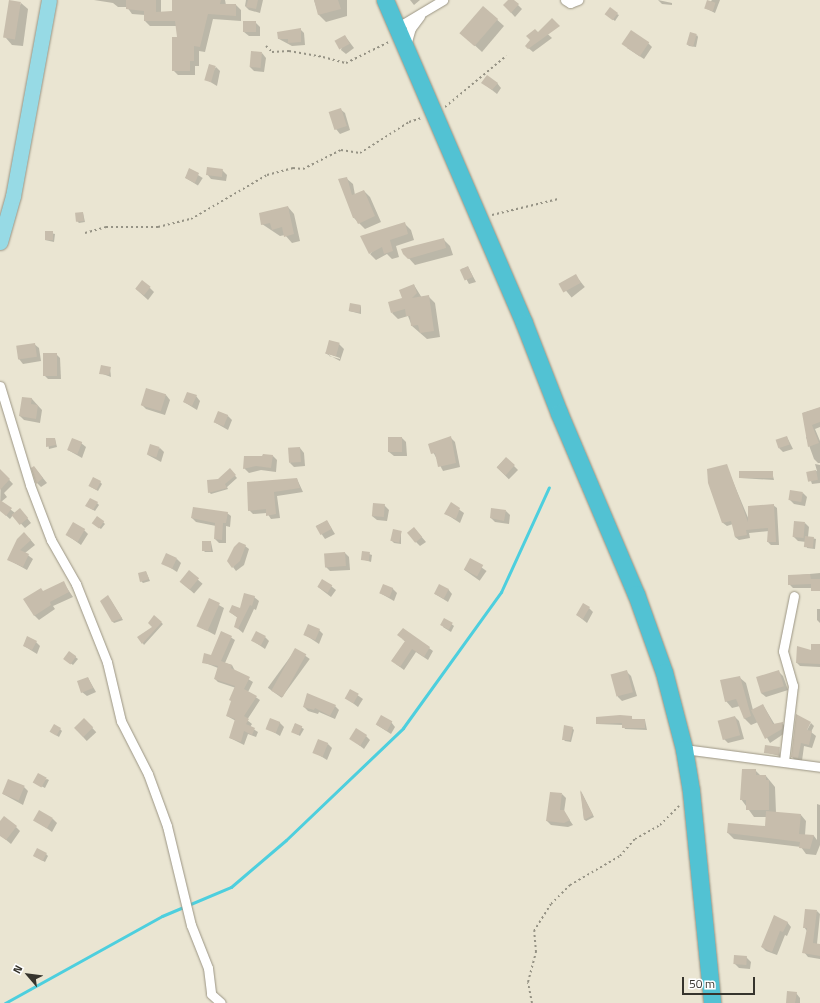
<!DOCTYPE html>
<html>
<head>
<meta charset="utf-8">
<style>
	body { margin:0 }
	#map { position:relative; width:820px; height:1003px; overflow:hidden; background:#eae5d2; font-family:"Titillium Web",sans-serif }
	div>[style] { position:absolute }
	.shadow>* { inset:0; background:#0003; transform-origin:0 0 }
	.stream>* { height:3px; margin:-1.5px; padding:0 1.5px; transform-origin:1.5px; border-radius:1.5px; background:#4dcfde }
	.building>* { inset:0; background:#c7bdac; transform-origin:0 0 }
	.path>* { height:2px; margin-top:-1px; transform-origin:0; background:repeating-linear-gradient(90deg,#969385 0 2px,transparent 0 5px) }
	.roads { filter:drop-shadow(0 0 1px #9b9584) drop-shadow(0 0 1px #9b9584) }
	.street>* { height:9px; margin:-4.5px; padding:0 4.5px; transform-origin:4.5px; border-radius:4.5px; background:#fff }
	.primary>* { height:15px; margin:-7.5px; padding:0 7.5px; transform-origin:7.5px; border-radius:7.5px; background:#97dae5 }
	.highway>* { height:17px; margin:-8.5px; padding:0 8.5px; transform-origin:8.5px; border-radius:8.5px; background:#52c2d3 }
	span { translate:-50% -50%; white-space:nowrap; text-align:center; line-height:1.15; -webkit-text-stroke:3px #fff; paint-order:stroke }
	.north { position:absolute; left:8px; top:955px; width:40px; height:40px; -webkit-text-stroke:3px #fff; paint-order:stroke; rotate:298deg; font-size:11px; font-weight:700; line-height:16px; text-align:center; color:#36342d }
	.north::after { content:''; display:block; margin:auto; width:14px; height:18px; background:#36342d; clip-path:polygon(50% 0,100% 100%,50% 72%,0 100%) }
	.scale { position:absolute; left:682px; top:977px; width:73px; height:18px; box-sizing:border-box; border:2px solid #36342d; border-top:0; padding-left:5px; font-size:12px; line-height:14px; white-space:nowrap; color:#36342d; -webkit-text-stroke:3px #fff; paint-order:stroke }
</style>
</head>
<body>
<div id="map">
	<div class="shadow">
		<i style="clip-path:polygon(94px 0,161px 0,161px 12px,173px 12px,173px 0,225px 0,226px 5px,236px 5px,241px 10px,241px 21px,213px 19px,205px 52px,199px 51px,199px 66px,195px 66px,195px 75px,178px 75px,173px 70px,178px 38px,177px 26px,150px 26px,145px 21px,145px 15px,132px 14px,127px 7px,118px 7px,113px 3px)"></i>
		<i style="clip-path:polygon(246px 0,263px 0,260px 13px,249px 10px,245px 6px)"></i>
		<i style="clip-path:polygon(314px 0,347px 0,347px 16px,326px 22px,319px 15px)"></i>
		<i style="clip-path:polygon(410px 0,420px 0,414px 5px)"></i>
		<i style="clip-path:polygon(509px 0,513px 0,522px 9px,515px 17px,504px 5px)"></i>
		<i style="clip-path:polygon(658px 0,672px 3px,672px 5px,662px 4px)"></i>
		<i style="clip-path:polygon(712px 0,720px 0,715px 13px,705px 8px)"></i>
		<i style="clip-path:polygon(21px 3px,28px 9px,23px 46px,12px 45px,6px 38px)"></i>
		<i style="clip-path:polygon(483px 7px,504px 26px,482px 52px,468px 39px)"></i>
		<i style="clip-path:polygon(617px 14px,619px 15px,615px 21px,608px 16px)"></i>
		<i style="clip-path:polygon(255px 22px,260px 27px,260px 36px,249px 36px,244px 32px)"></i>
		<i style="clip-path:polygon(300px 29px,304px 33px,305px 45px,292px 46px,279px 39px)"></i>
		<i style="clip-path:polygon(542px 29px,552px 38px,533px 52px,526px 46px)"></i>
		<i style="clip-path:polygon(697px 35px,698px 37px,696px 47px,689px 46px,687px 44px)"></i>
		<i style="clip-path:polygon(345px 36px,354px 48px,346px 54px,341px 50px)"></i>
		<i style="clip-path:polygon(648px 43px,652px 47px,644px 59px,627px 48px)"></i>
		<i style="clip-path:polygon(262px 53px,266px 58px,264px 72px,254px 71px,250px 67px)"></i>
		<i style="clip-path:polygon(216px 67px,220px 71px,217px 86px,207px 80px)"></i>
		<i style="clip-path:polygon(483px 83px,497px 83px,501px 88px,497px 94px)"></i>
		<i style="clip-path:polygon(340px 109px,345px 113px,350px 130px,340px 134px,336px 129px)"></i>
		<i style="left:190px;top:170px;width:15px;height:9px;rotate:32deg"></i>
		<i style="clip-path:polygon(222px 170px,227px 175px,226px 181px,211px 179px,207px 174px)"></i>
		<i style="clip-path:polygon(346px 178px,353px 184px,355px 195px,364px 191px,370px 197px,381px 222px,365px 229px,354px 218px)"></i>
		<i style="clip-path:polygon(288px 207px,294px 214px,300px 241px,292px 243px,285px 235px,280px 236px,262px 224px)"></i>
		<i style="clip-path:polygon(83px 213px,85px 222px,79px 223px,77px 221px)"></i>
		<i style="clip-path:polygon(404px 223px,411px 230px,414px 240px,396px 246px,399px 257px,392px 259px,387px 254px,376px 260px,370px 254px)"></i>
		<i style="clip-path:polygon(46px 232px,55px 234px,54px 242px,45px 240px)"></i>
		<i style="clip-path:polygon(443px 239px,450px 246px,453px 255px,415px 265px,404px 253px)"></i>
		<i style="clip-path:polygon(468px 267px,476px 282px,469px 284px,461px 269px)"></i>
		<i style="left:576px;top:276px;width:14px;height:17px;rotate:51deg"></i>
		<i style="clip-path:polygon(414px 285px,422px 298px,429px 297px,435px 303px,440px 337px,427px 339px,412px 326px,408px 316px,398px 319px,392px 313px)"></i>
		<i style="clip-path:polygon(150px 288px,154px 292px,148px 300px,136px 289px)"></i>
		<i style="clip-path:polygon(361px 306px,361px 314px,349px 311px)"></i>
		<i style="clip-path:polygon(34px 344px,39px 348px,41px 361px,23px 364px,19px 359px)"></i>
		<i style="clip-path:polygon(evenodd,339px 344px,344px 349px,340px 361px,325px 353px,339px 344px,329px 354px,340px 358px,340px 359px,329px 356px,329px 354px)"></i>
		<i style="clip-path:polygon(56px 354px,60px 358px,61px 379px,48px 379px,44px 375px)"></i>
		<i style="clip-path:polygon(110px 368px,111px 377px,100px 373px)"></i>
		<i style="clip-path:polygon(166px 395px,170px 400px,165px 415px,146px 409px,142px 405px)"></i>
		<i style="clip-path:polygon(196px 396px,200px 401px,197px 410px,184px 402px)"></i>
		<i style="clip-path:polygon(23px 398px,32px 399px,42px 410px,40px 423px,24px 420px,20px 416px)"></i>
		<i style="clip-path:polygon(820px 408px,820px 427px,815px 429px,820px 441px,820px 463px,818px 463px,814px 459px,806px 437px,809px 436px,803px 413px)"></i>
		<i style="clip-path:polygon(228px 416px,232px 420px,228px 430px,214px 422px)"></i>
		<i style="clip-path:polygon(787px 437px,793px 449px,783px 452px,779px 448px)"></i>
		<i style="clip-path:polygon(402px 438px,406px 442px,407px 456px,394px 456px,389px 452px)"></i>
		<i style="clip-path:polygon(451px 438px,455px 442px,460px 467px,443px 471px,429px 444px)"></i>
		<i style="clip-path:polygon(47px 439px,55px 439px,57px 447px,49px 449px)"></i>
		<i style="clip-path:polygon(81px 443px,86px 447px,82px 458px,68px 450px)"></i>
		<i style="clip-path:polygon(160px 448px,164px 452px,161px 462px,148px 455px)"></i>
		<i style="clip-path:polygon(300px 448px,304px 453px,305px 466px,294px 467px,290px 463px)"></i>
		<i style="clip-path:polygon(273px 456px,277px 460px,276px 472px,261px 470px,249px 473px,244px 468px)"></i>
		<i style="left:506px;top:458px;width:17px;height:13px;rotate:45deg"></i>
		<i style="clip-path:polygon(815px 464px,820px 465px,820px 483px,812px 484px,808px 472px,817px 471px)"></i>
		<i style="clip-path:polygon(726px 465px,749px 520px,773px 505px,777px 508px,779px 545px,771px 545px,768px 542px,769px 531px,749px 533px,750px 538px,739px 540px,735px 537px,733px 524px,727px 526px,723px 523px)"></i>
		<i style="clip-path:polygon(34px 467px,47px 483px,41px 487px,37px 483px,32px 469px)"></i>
		<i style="clip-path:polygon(230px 470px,237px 478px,227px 487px,228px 489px,211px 494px,209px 492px,218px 480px)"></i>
		<i style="clip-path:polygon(1px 471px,13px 484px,4px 493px,7px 497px,1px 502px,15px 513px,24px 514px,31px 523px,25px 528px,13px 515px,10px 519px,0 510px)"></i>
		<i style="clip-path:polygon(772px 472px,774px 480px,740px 478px)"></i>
		<i style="clip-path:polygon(297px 479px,303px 492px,277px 496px,280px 518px,271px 519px,267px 513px,253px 514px,249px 510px,248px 483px)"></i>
		<i style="clip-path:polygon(100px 482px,102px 484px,98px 491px,91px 487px)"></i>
		<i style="clip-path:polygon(803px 493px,807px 497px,805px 506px,794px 504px,790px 500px)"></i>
		<i style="clip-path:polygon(97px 503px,99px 505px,95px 511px,88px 507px)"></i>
		<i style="clip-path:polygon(451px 504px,464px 513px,460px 523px,446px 514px)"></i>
		<i style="clip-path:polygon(384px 505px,389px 510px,387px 521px,377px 520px,372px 516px)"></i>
		<i style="clip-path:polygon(506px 511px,510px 515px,509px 524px,495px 522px,491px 518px)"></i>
		<i style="clip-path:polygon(227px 513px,231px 516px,230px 527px,226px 526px,226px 543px,219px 543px,215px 539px,216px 526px,196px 522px,192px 518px)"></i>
		<i style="clip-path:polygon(327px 521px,335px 534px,325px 539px,316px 526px)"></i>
		<i style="clip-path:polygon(103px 522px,105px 524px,101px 529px,95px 525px)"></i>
		<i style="clip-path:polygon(805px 523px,809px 527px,808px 537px,816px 539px,815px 549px,807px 548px,806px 542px,798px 541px,793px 536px)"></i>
		<i style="clip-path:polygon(414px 528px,426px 542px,420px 546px,416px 542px)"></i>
		<i style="clip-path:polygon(84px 530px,88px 534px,81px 545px,67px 535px)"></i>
		<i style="clip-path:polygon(401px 532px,401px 544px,394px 543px,392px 541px)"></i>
		<i style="clip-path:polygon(29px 538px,35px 545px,25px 553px,33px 559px,27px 570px,9px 560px)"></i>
		<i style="clip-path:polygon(211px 542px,213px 552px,205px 552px,203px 550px)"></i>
		<i style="clip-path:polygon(245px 546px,249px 549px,244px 565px,236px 571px,233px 567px)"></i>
		<i style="clip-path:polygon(363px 552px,372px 555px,371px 562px,362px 559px)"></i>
		<i style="clip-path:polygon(345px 553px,349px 557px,350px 570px,330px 571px,326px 567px)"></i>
		<i style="clip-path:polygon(177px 559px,181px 563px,177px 572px,163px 563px)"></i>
		<i style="left:471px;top:560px;width:19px;height:12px;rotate:35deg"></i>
		<i style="clip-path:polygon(146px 572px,150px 581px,143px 583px,141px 581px)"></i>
		<i style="left:189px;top:572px;width:18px;height:13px;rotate:41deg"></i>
		<i style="clip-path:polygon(820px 573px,820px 588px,793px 588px,789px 584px,789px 576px)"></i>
		<i style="clip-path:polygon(63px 582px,73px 597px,53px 606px,55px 609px,39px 620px,34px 615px,44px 592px)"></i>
		<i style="clip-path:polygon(331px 586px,336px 590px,331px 597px,318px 587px)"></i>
		<i style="clip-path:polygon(392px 588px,397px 593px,394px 601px,380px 593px)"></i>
		<i style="clip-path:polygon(448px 589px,452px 594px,448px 602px,435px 594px)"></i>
		<i style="clip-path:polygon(254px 597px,259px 601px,256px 610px,254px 609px,243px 633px,236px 627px,238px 618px,230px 612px,240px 610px)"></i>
		<i style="clip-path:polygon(110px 599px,123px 620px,114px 623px,112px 621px)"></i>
		<i style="clip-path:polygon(210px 600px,224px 608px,215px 635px,200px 627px)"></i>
		<i style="clip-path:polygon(589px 608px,593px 612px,587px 623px,577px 615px)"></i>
		<i style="clip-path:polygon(817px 609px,820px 609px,820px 623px,817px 620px)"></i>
		<i style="clip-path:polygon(154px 617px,163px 624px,144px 645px,139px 637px,154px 627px)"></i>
		<i style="clip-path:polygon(445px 619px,454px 626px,451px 632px,443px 627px)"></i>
		<i style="clip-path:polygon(319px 630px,323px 634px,319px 644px,304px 634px)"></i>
		<i style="clip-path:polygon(222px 632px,235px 640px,225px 663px,232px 665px,235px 671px,253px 682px,248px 692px,260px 700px,247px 720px,252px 724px,250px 727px,258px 732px,256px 737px,248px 734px,244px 745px,230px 738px,236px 721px,227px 716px,236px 688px,218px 682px,215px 679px,218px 668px,203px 662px,212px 656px)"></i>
		<i style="clip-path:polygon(265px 637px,269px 641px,265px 649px,252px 640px)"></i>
		<i style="clip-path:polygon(402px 639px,429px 648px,433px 651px,428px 660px,416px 652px,404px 670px,396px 664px,406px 642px)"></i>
		<i style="clip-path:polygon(36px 642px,40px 646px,37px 654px,24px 646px)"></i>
		<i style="clip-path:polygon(820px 645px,820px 667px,800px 666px,797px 663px)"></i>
		<i style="left:296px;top:649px;width:17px;height:48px;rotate:36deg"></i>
		<i style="clip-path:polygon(69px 652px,78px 659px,73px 665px,66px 660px)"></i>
		<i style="clip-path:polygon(626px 671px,631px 676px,637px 696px,622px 701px,618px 697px,612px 676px)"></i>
		<i style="clip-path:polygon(779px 672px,783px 676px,788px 690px,766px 697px,761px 693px)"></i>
		<i style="clip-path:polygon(739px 677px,746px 683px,753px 710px,763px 705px,775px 725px,782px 723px,786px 727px,785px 733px,770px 743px,758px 722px,751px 725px,745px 719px,740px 706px,732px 708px,726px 701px)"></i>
		<i style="clip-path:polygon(88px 678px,96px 692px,87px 696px,82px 692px)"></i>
		<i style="clip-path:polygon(350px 690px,363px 699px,358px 707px,346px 698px)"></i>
		<i style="clip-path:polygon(335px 706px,339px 710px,335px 719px,319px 712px,318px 714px,308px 711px,304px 707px)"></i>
		<i style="clip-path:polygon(631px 717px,633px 720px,645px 720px,647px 730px,625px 729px,623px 725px,597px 724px,597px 718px)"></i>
		<i style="clip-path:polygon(735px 717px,739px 721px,744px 739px,728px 743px,724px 739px)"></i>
		<i style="left:84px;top:719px;width:18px;height:13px;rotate:47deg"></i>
		<i style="clip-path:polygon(279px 722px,284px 727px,280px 736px,267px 728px)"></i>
		<i style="clip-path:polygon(391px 722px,395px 727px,391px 734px,377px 725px)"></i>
		<i style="clip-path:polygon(811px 723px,814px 726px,811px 732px,816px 736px,812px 748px,804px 746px,802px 761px,795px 760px,792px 757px)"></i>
		<i style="clip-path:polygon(295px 724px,304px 729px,300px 736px,292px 731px)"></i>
		<i style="clip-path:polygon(572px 728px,574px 730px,571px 742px,565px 741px,563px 739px)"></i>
		<i style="clip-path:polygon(60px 729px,62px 731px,59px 737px,51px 732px)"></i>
		<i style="clip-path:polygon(366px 736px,370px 740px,364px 749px,350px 738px)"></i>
		<i style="clip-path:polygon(328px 744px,332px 748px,327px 760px,314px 752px)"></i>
		<i style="clip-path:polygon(779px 748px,780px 756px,765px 752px)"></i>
		<i style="clip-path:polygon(755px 770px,761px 776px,766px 776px,775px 787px,776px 813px,801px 815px,806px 821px,805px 835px,814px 836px,817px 840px,817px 804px,820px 805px,820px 845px,816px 855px,806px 854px,801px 847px,734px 839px,728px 833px,766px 827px,767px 817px,754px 817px,741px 799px)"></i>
		<i style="clip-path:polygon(47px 779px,49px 780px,45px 788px,35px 783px)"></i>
		<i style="clip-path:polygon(24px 787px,28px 791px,23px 805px,3px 794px)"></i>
		<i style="clip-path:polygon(581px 791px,594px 817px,586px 821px,584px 819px)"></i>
		<i style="clip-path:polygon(562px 794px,566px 798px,564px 812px,573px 825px,568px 827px,551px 825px,547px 821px)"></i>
		<i style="clip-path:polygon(53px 819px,57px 823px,52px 832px,35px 820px)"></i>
		<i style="clip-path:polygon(0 823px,16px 827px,20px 831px,11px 844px,0 835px)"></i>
		<i style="clip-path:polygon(46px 854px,48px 856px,45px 862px,34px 856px)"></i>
		<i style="clip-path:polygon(817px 911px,820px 914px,817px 944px,820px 945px,820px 959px,808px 957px,804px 952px,807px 931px,804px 927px)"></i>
		<i style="clip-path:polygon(787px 922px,791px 927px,787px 936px,785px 935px,777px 955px,766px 951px,762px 947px)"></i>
		<i style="clip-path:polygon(746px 957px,751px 962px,750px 969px,739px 968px,734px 963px)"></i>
		<i style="clip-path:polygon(796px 993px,800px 998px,800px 1003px,787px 1003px)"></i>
	</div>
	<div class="stream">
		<i style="left:5px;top:1003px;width:179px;rotate:-29deg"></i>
		<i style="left:162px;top:916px;width:75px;rotate:-22.8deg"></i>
		<i style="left:231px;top:887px;width:72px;rotate:-40.5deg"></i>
		<i style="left:286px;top:840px;width:162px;rotate:-43.7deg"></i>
		<i style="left:403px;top:728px;width:168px;rotate:-54.2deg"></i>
		<i style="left:501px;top:592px;width:115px;rotate:-65.4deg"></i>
	</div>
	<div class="building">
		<i style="left:9px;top:0;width:12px;height:38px;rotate:9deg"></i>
		<i style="clip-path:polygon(126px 0,156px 0,156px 12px,172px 11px,172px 0,221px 0,220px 4px,236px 4px,236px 16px,208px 14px,200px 47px,194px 46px,194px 61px,190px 61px,190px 71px,172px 71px,172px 37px,177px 37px,175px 21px,144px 21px,144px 11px,126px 9px)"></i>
		<i style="clip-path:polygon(248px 0,258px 0,256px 9px,246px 7px)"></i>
		<i style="clip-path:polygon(314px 0,338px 0,341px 9px,318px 15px)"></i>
		<i style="clip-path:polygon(508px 0,514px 0,519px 4px,511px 13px,503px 5px)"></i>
		<i style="left:707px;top:0;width:9px;height:9px;rotate:18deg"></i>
		<i style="left:483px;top:6px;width:20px;height:36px;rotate:41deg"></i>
		<i style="left:610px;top:7px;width:10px;height:9px;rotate:37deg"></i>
		<i style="clip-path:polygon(552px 18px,560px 26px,528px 49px,525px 46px,530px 40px,526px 36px,535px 29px,538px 32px)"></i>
		<i style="left:243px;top:21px;width:13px;height:11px"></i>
		<i style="clip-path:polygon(301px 28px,301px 42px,288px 43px,288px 39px,278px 39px,277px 32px)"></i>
		<i style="left:631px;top:30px;width:22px;height:17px;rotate:34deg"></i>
		<i style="left:690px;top:32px;width:7px;height:13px;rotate:16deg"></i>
		<i style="left:345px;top:35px;width:10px;height:12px;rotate:61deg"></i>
		<i style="left:251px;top:51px;width:11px;height:16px;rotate:5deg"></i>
		<i style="left:209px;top:64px;width:7px;height:17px;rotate:16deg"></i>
		<i style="clip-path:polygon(487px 75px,498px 83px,492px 90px,481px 83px)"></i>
		<i style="left:341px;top:108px;width:19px;height:13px;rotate:72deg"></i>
		<i style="left:207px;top:167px;width:16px;height:8px;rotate:7deg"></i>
		<i style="clip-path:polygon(189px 168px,199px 173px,195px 183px,185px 178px)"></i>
		<i style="clip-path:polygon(347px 177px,352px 195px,364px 190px,375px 216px,358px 224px,355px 218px,353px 218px,338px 179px)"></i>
		<i style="clip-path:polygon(288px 206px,294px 234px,284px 237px,282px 227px,272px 230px,270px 223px,261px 225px,259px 213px)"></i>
		<i style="left:83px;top:212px;width:9px;height:8px;rotate:84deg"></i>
		<i style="clip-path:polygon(405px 222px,408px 234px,390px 240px,393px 251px,384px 254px,382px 247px,369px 254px,360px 236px)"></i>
		<i style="left:45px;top:231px;width:8px;height:9px"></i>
		<i style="clip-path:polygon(444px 238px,446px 248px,408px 259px,403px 254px,401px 249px)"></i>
		<i style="left:468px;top:266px;width:12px;height:9px;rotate:66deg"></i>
		<i style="left:576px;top:274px;width:10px;height:20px;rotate:61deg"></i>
		<i style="left:142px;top:280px;width:11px;height:11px;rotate:38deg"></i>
		<i style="clip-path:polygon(414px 284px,417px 293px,412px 298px,429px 295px,434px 331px,420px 333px,418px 325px,411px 326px,410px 316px,406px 316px,405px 309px,391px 313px,388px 302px,402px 298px,399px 290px)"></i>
		<i style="left:350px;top:303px;width:11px;height:8px;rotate:10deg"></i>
		<i style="left:329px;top:340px;width:11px;height:14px;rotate:15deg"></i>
		<i style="left:35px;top:343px;width:14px;height:19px;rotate:82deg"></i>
		<i style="left:43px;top:353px;width:14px;height:23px"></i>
		<i style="clip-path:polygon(101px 365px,111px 367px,109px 375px,99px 374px)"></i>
		<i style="left:146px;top:388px;width:21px;height:18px;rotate:17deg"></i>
		<i style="clip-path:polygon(187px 392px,197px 395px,192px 406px,183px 402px)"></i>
		<i style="clip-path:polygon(22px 397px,32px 398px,31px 404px,38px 405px,36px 419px,19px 416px)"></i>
		<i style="clip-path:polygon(820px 407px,820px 422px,812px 425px,819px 443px,808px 447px,802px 413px)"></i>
		<i style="left:218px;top:411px;width:11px;height:12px;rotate:22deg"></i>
		<i style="clip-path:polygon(451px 436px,456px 463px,438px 467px,435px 453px,431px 454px,428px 444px)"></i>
		<i style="left:787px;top:436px;width:9px;height:12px;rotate:72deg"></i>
		<i style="left:388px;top:437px;width:14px;height:15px"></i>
		<i style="clip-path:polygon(46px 438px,55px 438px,56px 445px,46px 447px)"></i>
		<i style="left:72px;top:438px;width:11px;height:13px;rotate:22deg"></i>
		<i style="left:150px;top:444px;width:10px;height:11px;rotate:17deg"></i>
		<i style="left:300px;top:447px;width:15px;height:12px;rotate:86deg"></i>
		<i style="clip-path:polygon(263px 454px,273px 455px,271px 468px,256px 466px,243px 469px,244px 456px,262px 456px)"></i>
		<i style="left:506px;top:457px;width:12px;height:14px;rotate:42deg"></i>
		<i style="clip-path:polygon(727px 464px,748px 522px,748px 506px,774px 504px,776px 542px,767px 542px,768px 528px,746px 530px,747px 535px,735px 537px,731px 521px,722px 523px,708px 483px,707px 469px)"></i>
		<i style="clip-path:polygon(34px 466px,43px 478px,36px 484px,31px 468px)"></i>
		<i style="clip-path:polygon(230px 468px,236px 475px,225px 484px,227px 488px,208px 493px,207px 480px,218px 479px)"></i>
		<i style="clip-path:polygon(0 469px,10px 479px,0 490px)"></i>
		<i style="left:816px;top:470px;width:10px;height:10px;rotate:79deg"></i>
		<i style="left:739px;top:471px;width:34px;height:7px"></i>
		<i style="left:93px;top:477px;width:9px;height:10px;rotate:27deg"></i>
		<i style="clip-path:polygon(297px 478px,300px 488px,274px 492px,276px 514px,266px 516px,266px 509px,248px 511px,247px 482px)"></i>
		<i style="left:790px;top:490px;width:13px;height:10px;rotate:9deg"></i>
		<i style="clip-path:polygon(90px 498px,98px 502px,93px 510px,85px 506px)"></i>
		<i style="clip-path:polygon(0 500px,12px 508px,6px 516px,0 511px)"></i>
		<i style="clip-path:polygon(451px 502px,460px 508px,456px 519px,444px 514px)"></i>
		<i style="left:373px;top:503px;width:12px;height:13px;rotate:5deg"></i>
		<i style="clip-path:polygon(193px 507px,228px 512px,226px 523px,223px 523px,222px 540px,214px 539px,215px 523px,191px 518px)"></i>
		<i style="left:20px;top:508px;width:13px;height:11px;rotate:51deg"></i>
		<i style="clip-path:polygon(491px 508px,506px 510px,504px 521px,490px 518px)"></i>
		<i style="left:97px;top:516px;width:9px;height:9px;rotate:36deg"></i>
		<i style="left:327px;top:520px;width:10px;height:13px;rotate:61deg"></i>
		<i style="left:794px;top:521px;width:11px;height:16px;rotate:5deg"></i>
		<i style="left:73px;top:522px;width:14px;height:15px;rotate:30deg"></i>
		<i style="left:414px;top:527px;width:13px;height:9px;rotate:51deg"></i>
		<i style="left:393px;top:529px;width:9px;height:12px;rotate:13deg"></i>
		<i style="clip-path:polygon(24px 532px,31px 540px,20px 550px,29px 554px,23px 567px,7px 560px,17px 539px)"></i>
		<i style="left:805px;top:536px;width:9px;height:11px;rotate:6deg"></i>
		<i style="left:202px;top:541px;width:9px;height:10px"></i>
		<i style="clip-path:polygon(239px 542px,246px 545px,240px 561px,232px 568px,227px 561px,234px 547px)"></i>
		<i style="left:362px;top:551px;width:8px;height:9px;rotate:7deg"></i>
		<i style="left:345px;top:552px;width:14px;height:21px;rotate:86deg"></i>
		<i style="left:166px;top:553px;width:12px;height:12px;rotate:24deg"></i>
		<i style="left:470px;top:558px;width:15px;height:13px;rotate:28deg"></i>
		<i style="left:189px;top:570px;width:13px;height:15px;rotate:39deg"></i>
		<i style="clip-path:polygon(146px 571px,149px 579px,140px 582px,138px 573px)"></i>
		<i style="clip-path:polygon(810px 574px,811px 579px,820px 579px,820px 591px,811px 591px,811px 584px,788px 585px,788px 575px)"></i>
		<i style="left:322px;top:579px;width:12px;height:9px;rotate:31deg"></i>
		<i style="clip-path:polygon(64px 581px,69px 592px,50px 602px,51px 605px,34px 616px,23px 599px,41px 588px,43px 591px)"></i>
		<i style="left:383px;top:584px;width:11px;height:10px;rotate:22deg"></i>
		<i style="left:439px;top:584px;width:11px;height:11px;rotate:27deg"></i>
		<i style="clip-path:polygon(244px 593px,255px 596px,252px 606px,250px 605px,238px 629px,234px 627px,237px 617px,229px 612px,232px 605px,240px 608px)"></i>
		<i style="clip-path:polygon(108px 595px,122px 618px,112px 622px,100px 601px)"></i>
		<i style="left:209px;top:598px;width:12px;height:31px;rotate:24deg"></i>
		<i style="left:583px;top:603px;width:8px;height:14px;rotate:30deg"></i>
		<i style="clip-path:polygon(154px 615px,162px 622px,142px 644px,137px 637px,152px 627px,148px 623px)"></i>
		<i style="left:444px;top:618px;width:10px;height:8px;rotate:29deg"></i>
		<i style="left:308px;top:624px;width:13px;height:12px;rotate:23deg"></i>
		<i style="clip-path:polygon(403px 628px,430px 647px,424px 657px,412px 649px,400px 667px,391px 661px,405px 641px,397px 635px)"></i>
		<i style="clip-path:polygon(221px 631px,232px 636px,221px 661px,232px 665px,231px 668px,250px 677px,244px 689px,257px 696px,244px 716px,249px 719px,246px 724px,255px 728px,252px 735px,244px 731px,241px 742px,229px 738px,235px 719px,226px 716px,231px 701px,229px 700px,235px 686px,214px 679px,218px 666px,202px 663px,204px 653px,211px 655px)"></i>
		<i style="left:256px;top:631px;width:11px;height:11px;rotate:27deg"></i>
		<i style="clip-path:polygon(27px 636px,37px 641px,32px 650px,23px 646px)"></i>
		<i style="clip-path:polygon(811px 644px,820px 644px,820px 664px,796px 663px,797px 646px,811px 650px)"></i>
		<i style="left:295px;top:648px;width:13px;height:49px;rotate:29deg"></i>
		<i style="left:69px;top:651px;width:9px;height:10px;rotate:36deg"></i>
		<i style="left:627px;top:670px;width:23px;height:17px;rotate:75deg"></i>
		<i style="left:779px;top:670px;width:17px;height:24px;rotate:73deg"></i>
		<i style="clip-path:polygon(740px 676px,751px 716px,744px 719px,736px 699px,725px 702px,720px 680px)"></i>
		<i style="clip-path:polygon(88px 677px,93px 688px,81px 693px,77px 681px)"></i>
		<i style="left:350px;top:689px;width:10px;height:11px;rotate:29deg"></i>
		<i style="clip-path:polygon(307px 693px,336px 705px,330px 716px,315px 708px,314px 710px,303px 707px)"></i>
		<i style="clip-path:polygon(763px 704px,773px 724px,783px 722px,782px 729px,765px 739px,751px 710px)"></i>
		<i style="clip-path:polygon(796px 714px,811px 722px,807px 730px,812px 731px,809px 745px,801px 743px,798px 758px,791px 757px)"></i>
		<i style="left:381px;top:715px;width:13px;height:11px;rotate:29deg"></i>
		<i style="clip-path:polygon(620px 715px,632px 716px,632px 719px,645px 719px,645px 728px,622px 728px,622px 723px,596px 724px,596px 717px)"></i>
		<i style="left:735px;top:716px;width:20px;height:18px;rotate:75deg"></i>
		<i style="left:84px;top:718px;width:13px;height:14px;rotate:45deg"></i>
		<i style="left:270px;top:718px;width:11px;height:12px;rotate:22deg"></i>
		<i style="left:295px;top:723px;width:8px;height:10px;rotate:23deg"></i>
		<i style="left:54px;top:724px;width:8px;height:9px;rotate:30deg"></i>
		<i style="clip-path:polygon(564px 725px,573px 727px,570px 740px,562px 740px)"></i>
		<i style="left:356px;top:728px;width:13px;height:13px;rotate:32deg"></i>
		<i style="left:318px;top:739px;width:11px;height:15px;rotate:22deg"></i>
		<i style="left:765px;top:745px;width:15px;height:8px;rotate:8deg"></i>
		<i style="clip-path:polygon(742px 769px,756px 769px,756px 775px,766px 775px,766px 780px,769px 780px,769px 810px,746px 810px,746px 800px,740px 800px)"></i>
		<i style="left:38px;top:773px;width:10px;height:11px;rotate:29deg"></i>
		<i style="left:8px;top:779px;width:18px;height:16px;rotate:22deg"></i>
		<i style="clip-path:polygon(580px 790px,593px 815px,584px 820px)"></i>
		<i style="clip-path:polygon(550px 792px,562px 793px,560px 810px,564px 810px,570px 820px,564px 823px,546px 821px)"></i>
		<i style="left:39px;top:810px;width:16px;height:12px;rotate:30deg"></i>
		<i style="clip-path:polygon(766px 811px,801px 814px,799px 834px,814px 835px,810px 849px,799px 848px,800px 842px,727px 833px,728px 823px,765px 826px)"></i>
		<i style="clip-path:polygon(4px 816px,17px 826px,6px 840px,0 836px,0 821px)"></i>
		<i style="left:37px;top:848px;width:11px;height:9px;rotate:27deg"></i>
		<i style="clip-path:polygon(805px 909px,817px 910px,813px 943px,820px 944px,820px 956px,802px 953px,807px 928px,803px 928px)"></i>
		<i style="clip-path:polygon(774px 915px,788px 922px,783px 932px,780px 931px,772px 952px,761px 947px)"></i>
		<i style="left:734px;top:955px;width:13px;height:9px;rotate:4deg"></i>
		<i style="clip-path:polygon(787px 991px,797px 992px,795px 1003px,786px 1003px)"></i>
	</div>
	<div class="path">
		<i style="left:266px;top:46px;width:8px;rotate:45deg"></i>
		<i style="left:272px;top:52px;width:17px;rotate:-3deg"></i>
		<i style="left:289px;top:51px;width:35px;rotate:10deg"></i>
		<i style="left:323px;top:57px;width:24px;rotate:15deg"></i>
		<i style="left:346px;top:63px;width:48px;rotate:-26deg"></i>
		<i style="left:445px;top:107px;width:80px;rotate:-39.9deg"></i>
		<i style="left:492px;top:215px;width:68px;rotate:-13.6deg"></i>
		<i style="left:85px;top:233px;width:22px;rotate:-16deg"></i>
		<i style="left:106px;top:227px;width:52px"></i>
		<i style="left:158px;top:227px;width:34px;rotate:-14deg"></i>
		<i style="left:191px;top:219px;width:88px;rotate:-30.1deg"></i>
		<i style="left:267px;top:175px;width:27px;rotate:-15deg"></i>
		<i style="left:293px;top:168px;width:10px;rotate:6deg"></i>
		<i style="left:303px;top:169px;width:42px;rotate:-26.6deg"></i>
		<i style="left:341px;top:150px;width:19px;rotate:9deg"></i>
		<i style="left:360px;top:153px;width:58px;rotate:-32.3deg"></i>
		<i style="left:409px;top:122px;width:13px;rotate:-18deg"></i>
		<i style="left:532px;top:1003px;width:21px;rotate:-101deg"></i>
		<i style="left:528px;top:982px;width:31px;rotate:-75deg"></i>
		<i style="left:536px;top:952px;width:21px;rotate:-95deg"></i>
		<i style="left:534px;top:931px;width:32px;rotate:-58deg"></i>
		<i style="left:551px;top:904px;width:27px;rotate:-45deg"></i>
		<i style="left:570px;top:885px;width:58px;rotate:-30.1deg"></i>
		<i style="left:620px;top:856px;width:23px;rotate:-49deg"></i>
		<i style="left:635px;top:839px;width:29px;rotate:-29deg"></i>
		<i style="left:660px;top:825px;width:27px;rotate:-45deg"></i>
	</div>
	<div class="roads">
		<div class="street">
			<i style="left:565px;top:0;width:6px;rotate:31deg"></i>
			<i style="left:570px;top:3px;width:9px;rotate:-21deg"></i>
			<i style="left:396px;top:28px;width:55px;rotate:-30.8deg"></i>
			<i style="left:406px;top:45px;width:18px;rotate:-74deg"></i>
			<i style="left:411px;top:28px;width:15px;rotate:-53deg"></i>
			<i style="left:0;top:386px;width:103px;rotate:73.1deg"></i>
			<i style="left:30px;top:485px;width:59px;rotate:69.1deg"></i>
			<i style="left:51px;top:540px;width:51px;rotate:60.4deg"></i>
			<i style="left:76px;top:584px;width:84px;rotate:68.3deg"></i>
			<i style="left:107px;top:662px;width:61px;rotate:76.7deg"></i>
			<i style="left:121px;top:721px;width:59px;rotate:63deg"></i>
			<i style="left:148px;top:774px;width:55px;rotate:69.9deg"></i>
			<i style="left:167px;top:826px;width:102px;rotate:76.4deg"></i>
			<i style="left:191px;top:925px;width:46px;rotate:68.4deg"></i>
			<i style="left:208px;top:968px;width:26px;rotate:83deg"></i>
			<i style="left:211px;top:994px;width:13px;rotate:42deg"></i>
			<i style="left:684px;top:749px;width:137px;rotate:7.5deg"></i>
			<i style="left:784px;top:761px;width:76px;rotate:-83.2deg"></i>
			<i style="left:793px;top:686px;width:36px;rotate:-106deg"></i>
			<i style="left:783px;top:651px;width:56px;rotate:-78.7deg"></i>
		</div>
		<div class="primary">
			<i style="left:0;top:242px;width:48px;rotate:-74.2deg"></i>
			<i style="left:13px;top:196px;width:199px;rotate:-79.6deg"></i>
		</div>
		<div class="highway">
			<i style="left:385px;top:0;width:352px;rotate:66.7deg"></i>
			<i style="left:524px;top:323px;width:97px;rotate:68.7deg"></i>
			<i style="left:559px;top:413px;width:197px;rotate:67deg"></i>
			<i style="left:636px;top:594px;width:83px;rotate:70.3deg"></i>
			<i style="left:664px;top:672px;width:80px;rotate:75.4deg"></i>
			<i style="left:684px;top:749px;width:43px;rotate:80.5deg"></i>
			<i style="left:691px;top:791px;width:213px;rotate:84.3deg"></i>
		</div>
	</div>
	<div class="north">N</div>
	<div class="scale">50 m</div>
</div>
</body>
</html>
